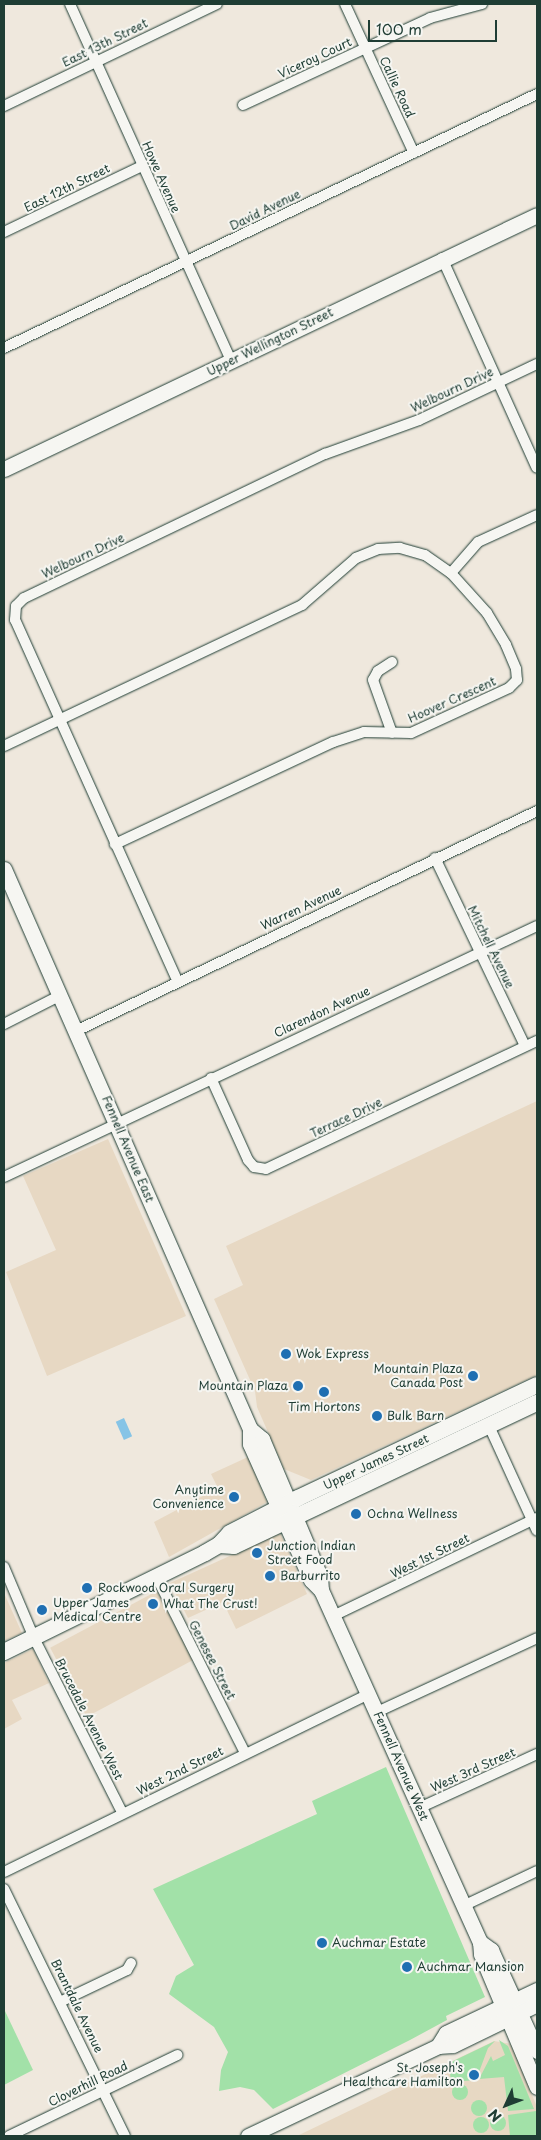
<!DOCTYPE html>
<html>
<head>
<meta charset="utf-8">
<style>
	body { margin:0 }
	#map { position:relative; width:541px; height:2140px; overflow:hidden; background:#efe8dd; font-family:"Playpen Sans",sans-serif }
	div>[style] { position:absolute }
	.built>* { inset:0; background:#e7d8c3; transform-origin:0 0 }
	.green>* { inset:0; background:#a2e1a8 }
	.round { border-radius:50% }
	.water>* { inset:0; background:#86c4e6; transform-origin:0 0 }
	.roads { filter:drop-shadow(0 0 1px #1f3d34) drop-shadow(0 0 1px #1f3d34) }
	.minor>* { height:10px; margin:-5px; padding:0 5px; transform-origin:5px; border-radius:5px; background:#f6f6f2 }
	.secondary>* { height:15px; margin:-7.5px; padding:0 7.5px; transform-origin:7.5px; border-radius:7.5px; background:#f6f6f2 }
	.primary>* { height:16px; margin:-8px; padding:0 8px; transform-origin:8px; border-radius:8px; background:#f6f6f2 }
	.dots>* { width:14px; height:14px; translate:-50% -50%; box-sizing:border-box; border:2px solid #f6f6f2; border-radius:50% }
	span { translate:-50% -50%; white-space:nowrap; text-align:center; line-height:1.15; -webkit-text-stroke:4px #f6f6f2; paint-order:stroke }
	.street-label { font-size:12px; color:#1f3d34 }
	.poi-label { font-size:12px; color:#1f3d34 }
	.left { translate:0 -50%; text-align:left }
	.right { translate:-100% -50%; text-align:right }
	.frame { position:absolute; inset:0; border:5px solid #1f3d34; pointer-events:none }
	.north { position:absolute; left:481px; top:2080px; width:50px; height:50px; -webkit-text-stroke:4px #f6f6f2; paint-order:stroke; rotate:227deg; font-size:14px; font-weight:700; line-height:20px; text-align:center; color:#1f3d34 }
	.north::after { content:''; display:block; margin:auto; width:18px; height:22px; background:#1f3d34; clip-path:polygon(50% 0,100% 100%,50% 72%,0 100%) }
	.scale { position:absolute; left:368px; top:20px; width:129px; height:22px; box-sizing:border-box; border:2px solid #1f3d34; border-top:0; padding-left:6px; font-size:15px; line-height:18px; white-space:nowrap; color:#1f3d34; -webkit-text-stroke:4px #f6f6f2; paint-order:stroke }
</style>
</head>
<body>
<div id="map">
	<div class="built">
		<i style="clip-path:polygon(537px 1101px,537px 1375px,311px 1480px,284px 1469px,257px 1407px,255px 1391px,214px 1299px,243px 1285px,226px 1246px)"></i>
		<i style="clip-path:polygon(108px 1139px,186px 1316px,47px 1376px,6px 1272px,56px 1250px,23px 1176px)"></i>
		<i style="clip-path:polygon(248px 1457px,267px 1502px,169px 1557px,154px 1522px,218px 1488px,211px 1474px)"></i>
		<i style="clip-path:polygon(280px 1533px,307px 1594px,236px 1629px,223px 1602px,188px 1618px,170px 1583px)"></i>
		<i style="left:157px;top:1591px;width:78px;height:121px;rotate:62deg"></i>
		<i style="clip-path:polygon(4px 1593px,22px 1633px,4px 1641px)"></i>
		<i style="clip-path:polygon(33px 1649px,49px 1683px,12px 1700px,22px 1719px,4px 1729px,4px 1663px)"></i>
		<i style="clip-path:polygon(494px 2041px,511px 2044px,537px 2107px,537px 2136px,297px 2136px)"></i>
	</div>
	<div class="green">
		<i style="clip-path:polygon(386px 1767px,485px 1997px,446px 2016px,447px 2020px,410px 2040px,273px 2109px,254px 2090px,240px 2087px,219px 2091px,221px 2070px,228px 2052px,214px 2027px,169px 1994px,176px 1976px,194px 1965px,153px 1889px,317px 1814px,312px 1801px)"></i>
		<i style="clip-path:polygon(4px 2009px,33px 2070px,4px 2085px)"></i>
		<i style="clip-path:polygon(499px 2040px,508px 2046px,534px 2109px,508px 2111px,504px 2077px,479px 2079px,491px 2056px,493px 2061px,505px 2055px)"></i>
		<i style="clip-path:polygon(495px 2041px,488px 2048px,476px 2080px,451px 2082px,449px 2063px)"></i>
		<i class="round" style="left:452px;top:2084px;width:16px;height:16px"></i>
		<i class="round" style="left:471px;top:2100px;width:16px;height:16px"></i>
		<i style="clip-path:polygon(536px 2111px,537px 2136px,510px 2136px,508px 2115px)"></i>
		<i class="round" style="left:490px;top:2115px;width:16px;height:16px"></i>
		<i class="round" style="left:473px;top:2117px;width:16px;height:16px"></i>
	</div>
	<div class="water">
		<i style="left:124px;top:1418px;width:20px;height:9px;rotate:66deg"></i>
	</div>
	<div class="roads">
		<div class="minor">
			<i style="left:70px;top:4px;width:392px;rotate:65.7deg"></i>
			<i style="left:345px;top:4px;width:164px;rotate:65.2deg"></i>
			<i style="left:243px;top:105px;width:206px;rotate:-24.9deg"></i>
			<i style="left:430px;top:18px;width:54px;rotate:-15.1deg"></i>
			<i style="left:4px;top:106px;width:236px;rotate:-25.6deg"></i>
			<i style="left:4px;top:232px;width:153px;rotate:-25.6deg"></i>
			<i style="left:442px;top:258px;width:230px;rotate:65.7deg"></i>
			<i style="left:4px;top:348px;width:590px;rotate:-25.48deg"></i>
			<i style="left:451px;top:573px;width:41px;rotate:-48.9deg"></i>
			<i style="left:478px;top:542px;width:65px;rotate:-24.6deg"></i>
			<i style="left:392px;top:662px;width:17px;rotate:147deg"></i>
			<i style="left:378px;top:671px;width:10px;rotate:119deg"></i>
			<i style="left:373px;top:680px;width:56px;rotate:70.3deg"></i>
			<i style="left:4px;top:746px;width:330px;rotate:-25.3deg"></i>
			<i style="left:302px;top:605px;width:72px;rotate:-41deg"></i>
			<i style="left:356px;top:558px;width:24px;rotate:-22deg"></i>
			<i style="left:378px;top:549px;width:22px;rotate:-3deg"></i>
			<i style="left:400px;top:548px;width:26px;rotate:16deg"></i>
			<i style="left:425px;top:555px;width:32px;rotate:35deg"></i>
			<i style="left:451px;top:573px;width:54px;rotate:48deg"></i>
			<i style="left:487px;top:613px;width:37px;rotate:59deg"></i>
			<i style="left:506px;top:645px;width:26px;rotate:67deg"></i>
			<i style="left:516px;top:669px;width:11px;rotate:85deg"></i>
			<i style="left:517px;top:680px;width:11px;rotate:135deg"></i>
			<i style="left:509px;top:688px;width:108px;rotate:155.3deg"></i>
			<i style="left:411px;top:733px;width:47px;rotate:-178.8deg"></i>
			<i style="left:364px;top:732px;width:33px;rotate:162deg"></i>
			<i style="left:333px;top:742px;width:241px;rotate:154.9deg"></i>
			<i style="left:435px;top:858px;width:208px;rotate:64.4deg"></i>
			<i style="left:177px;top:980px;width:395px;rotate:-114.2deg"></i>
			<i style="left:15px;top:620px;width:14px;rotate:-86deg"></i>
			<i style="left:16px;top:606px;width:11px;rotate:-45deg"></i>
			<i style="left:24px;top:598px;width:334px;rotate:-25.6deg"></i>
			<i style="left:325px;top:454px;width:100px;rotate:-19.9deg"></i>
			<i style="left:419px;top:420px;width:131px;rotate:-25.4deg"></i>
			<i style="left:4px;top:1024px;width:64px;rotate:-27deg"></i>
			<i style="left:76px;top:1031px;width:511px;rotate:-25.51deg"></i>
			<i style="left:211px;top:1078px;width:90px;rotate:65.7deg"></i>
			<i style="left:248px;top:1160px;width:9px;rotate:49deg"></i>
			<i style="left:254px;top:1167px;width:12px;rotate:9deg"></i>
			<i style="left:266px;top:1169px;width:300px;rotate:-25.3deg"></i>
			<i style="left:4px;top:1177px;width:589px;rotate:-25.22deg"></i>
			<i style="left:489px;top:1426px;width:115px;rotate:65.4deg"></i>
			<i style="left:4px;top:1567px;width:77px;rotate:67.1deg"></i>
			<i style="left:34px;top:1638px;width:195px;rotate:63.2deg"></i>
			<i style="left:157px;top:1578px;width:196px;rotate:63.3deg"></i>
			<i style="left:333px;top:1616px;width:226px;rotate:-25.7deg"></i>
			<i style="left:377px;top:1712px;width:176px;rotate:-24.8deg"></i>
			<i style="left:419px;top:1808px;width:130px;rotate:-24.6deg"></i>
			<i style="left:4px;top:1872px;width:406px;rotate:-26deg"></i>
			<i style="left:4px;top:1889px;width:275px;rotate:63.9deg"></i>
			<i style="left:463px;top:1906px;width:82px;rotate:-25.3deg"></i>
			<i style="left:62px;top:2001px;width:72px;rotate:-25.5deg"></i>
			<i style="left:127px;top:1970px;width:8px;rotate:-60deg"></i>
			<i style="left:9px;top:2136px;width:187px;rotate:-25.7deg"></i>
		</div>
		<div class="secondary">
			<i style="left:4px;top:469px;width:590px;rotate:-25.48deg"></i>
			<i style="left:4px;top:869px;width:612px;rotate:66.28deg"></i>
			<i style="left:250px;top:1429px;width:15px;rotate:90deg"></i>
			<i style="left:250px;top:1444px;width:149px;rotate:65.8deg"></i>
			<i style="left:311px;top:1580px;width:14px;rotate:45deg"></i>
			<i style="left:250px;top:1429px;width:16px;rotate:40deg"></i>
			<i style="left:262px;top:1439px;width:149px;rotate:67.1deg"></i>
			<i style="left:320px;top:1576px;width:14px;rotate:86deg"></i>
			<i style="left:321px;top:1590px;width:386px;rotate:65.7deg"></i>
			<i style="left:480px;top:1942px;width:12px;rotate:85deg"></i>
			<i style="left:481px;top:1954px;width:144px;rotate:67.2deg"></i>
			<i style="left:480px;top:1942px;width:14px;rotate:36deg"></i>
			<i style="left:491px;top:1950px;width:111px;rotate:65.5deg"></i>
			<i style="left:438px;top:2046px;width:15px;rotate:-58deg"></i>
			<i style="left:446px;top:2033px;width:101px;rotate:-25.3deg"></i>
			<i style="left:248px;top:2136px;width:210px;rotate:-25.3deg"></i>
			<i style="left:438px;top:2046px;width:15px;rotate:-4deg"></i>
			<i style="left:453px;top:2045px;width:93px;rotate:-26deg"></i>
		</div>
		<div class="primary">
			<i style="left:219px;top:1545px;width:15px;rotate:4deg"></i>
			<i style="left:234px;top:1546px;width:335px;rotate:-25.3deg"></i>
			<i style="left:4px;top:1652px;width:224px;rotate:-26.2deg"></i>
			<i style="left:205px;top:1553px;width:16px;rotate:-30deg"></i>
			<i style="left:219px;top:1545px;width:16px;rotate:-47deg"></i>
			<i style="left:230px;top:1533px;width:76px;rotate:-27.2deg"></i>
			<i style="left:298px;top:1498px;width:264px;rotate:-25.3deg"></i>
		</div>
	</div>
	<div class="dots">
		<i style="left:286px;top:1354px;background:#1f6fb2"></i>
		<i style="left:473px;top:1376px;background:#1f6fb2"></i>
		<i style="left:298px;top:1386px;background:#1f6fb2"></i>
		<i style="left:324px;top:1392px;background:#1f6fb2"></i>
		<i style="left:377px;top:1416px;background:#1f6fb2"></i>
		<i style="left:234px;top:1497px;background:#1f6fb2"></i>
		<i style="left:356px;top:1514px;background:#1f6fb2"></i>
		<i style="left:257px;top:1553px;background:#1f6fb2"></i>
		<i style="left:270px;top:1576px;background:#1f6fb2"></i>
		<i style="left:87px;top:1588px;background:#1f6fb2"></i>
		<i style="left:153px;top:1604px;background:#1f6fb2"></i>
		<i style="left:42px;top:1610px;background:#1f6fb2"></i>
		<i style="left:322px;top:1943px;background:#1f6fb2"></i>
		<i style="left:407px;top:1967px;background:#1f6fb2"></i>
		<i style="left:474px;top:2075px;background:#1f6fb2"></i>
	</div>
	<div class="street-label">
		<span style="left:105px;top:43px;rotate:-26deg">East 13th Street</span>
		<span style="left:315px;top:58px;rotate:-25deg">Viceroy Court</span>
		<span style="left:397px;top:87px;rotate:65deg">Callie Road</span>
		<span style="left:161px;top:177px;rotate:66deg">Howe Avenue</span>
		<span style="left:67px;top:188px;rotate:-26deg">East 12th Street</span>
		<span style="left:265px;top:210px;rotate:-26deg">David Avenue</span>
		<span style="left:270px;top:342px;rotate:-26deg">Upper Wellington Street</span>
		<span style="left:452px;top:390px;rotate:-25deg">Welbourn Drive</span>
		<span style="left:83px;top:556px;rotate:-25deg">Welbourn Drive</span>
		<span style="left:452px;top:700px;rotate:-24deg">Hoover Crescent</span>
		<span style="left:301px;top:908px;rotate:-25deg">Warren Avenue</span>
		<span style="left:491px;top:947px;rotate:64deg">Mitchell Avenue</span>
		<span style="left:322px;top:1012px;rotate:-25deg">Clarendon Avenue</span>
		<span style="left:346px;top:1118px;rotate:-25deg">Terrace Drive</span>
		<span style="left:128px;top:1149px;rotate:67deg">Fennell Avenue East</span>
		<span style="left:376px;top:1462px;rotate:-25deg">Upper James Street</span>
		<span style="left:430px;top:1556px;rotate:-26deg">West 1st Street</span>
		<span style="left:212px;top:1660px;rotate:63deg">Genesee Street</span>
		<span style="left:89px;top:1719px;rotate:63deg">Brucedale Avenue West</span>
		<span style="left:401px;top:1766px;rotate:66deg">Fennell Avenue West</span>
		<span style="left:473px;top:1770px;rotate:-24deg">West 3rd Street</span>
		<span style="left:180px;top:1771px;rotate:-26deg">West 2nd Street</span>
		<span style="left:77px;top:2006px;rotate:64deg">Brantdale Avenue</span>
		<span style="left:88px;top:2084px;rotate:-26deg">Cloverhill Road</span>
	</div>
	<div class="poi-label">
		<span class="left" style="left:296px;top:1354px">Wok Express</span>
		<span class="right" style="left:463px;top:1376px">Mountain Plaza<br>Canada Post</span>
		<span class="right" style="left:288px;top:1386px">Mountain Plaza</span>
		<span style="left:324px;top:1407px">Tim Hortons</span>
		<span class="left" style="left:387px;top:1416px">Bulk Barn</span>
		<span class="right" style="left:224px;top:1497px">Anytime<br>Convenience</span>
		<span class="left" style="left:367px;top:1514px">Ochna Wellness</span>
		<span class="left" style="left:267px;top:1553px">Junction Indian<br>Street Food</span>
		<span class="left" style="left:280px;top:1576px">Barburrito</span>
		<span class="left" style="left:98px;top:1588px">Rockwood Oral Surgery</span>
		<span class="left" style="left:53px;top:1610px">Upper James<br>Medical Centre</span>
		<span class="left" style="left:163px;top:1604px">What The Crust!</span>
		<span class="left" style="left:332px;top:1943px">Auchmar Estate</span>
		<span class="left" style="left:417px;top:1967px">Auchmar Mansion</span>
		<span class="right" style="left:463px;top:2075px">St. Joseph's<br>Healthcare Hamilton</span>
	</div>
	<div class="frame"></div>
	<div class="north">N</div>
	<div class="scale">100 m</div>
</div>
</body>
</html>
